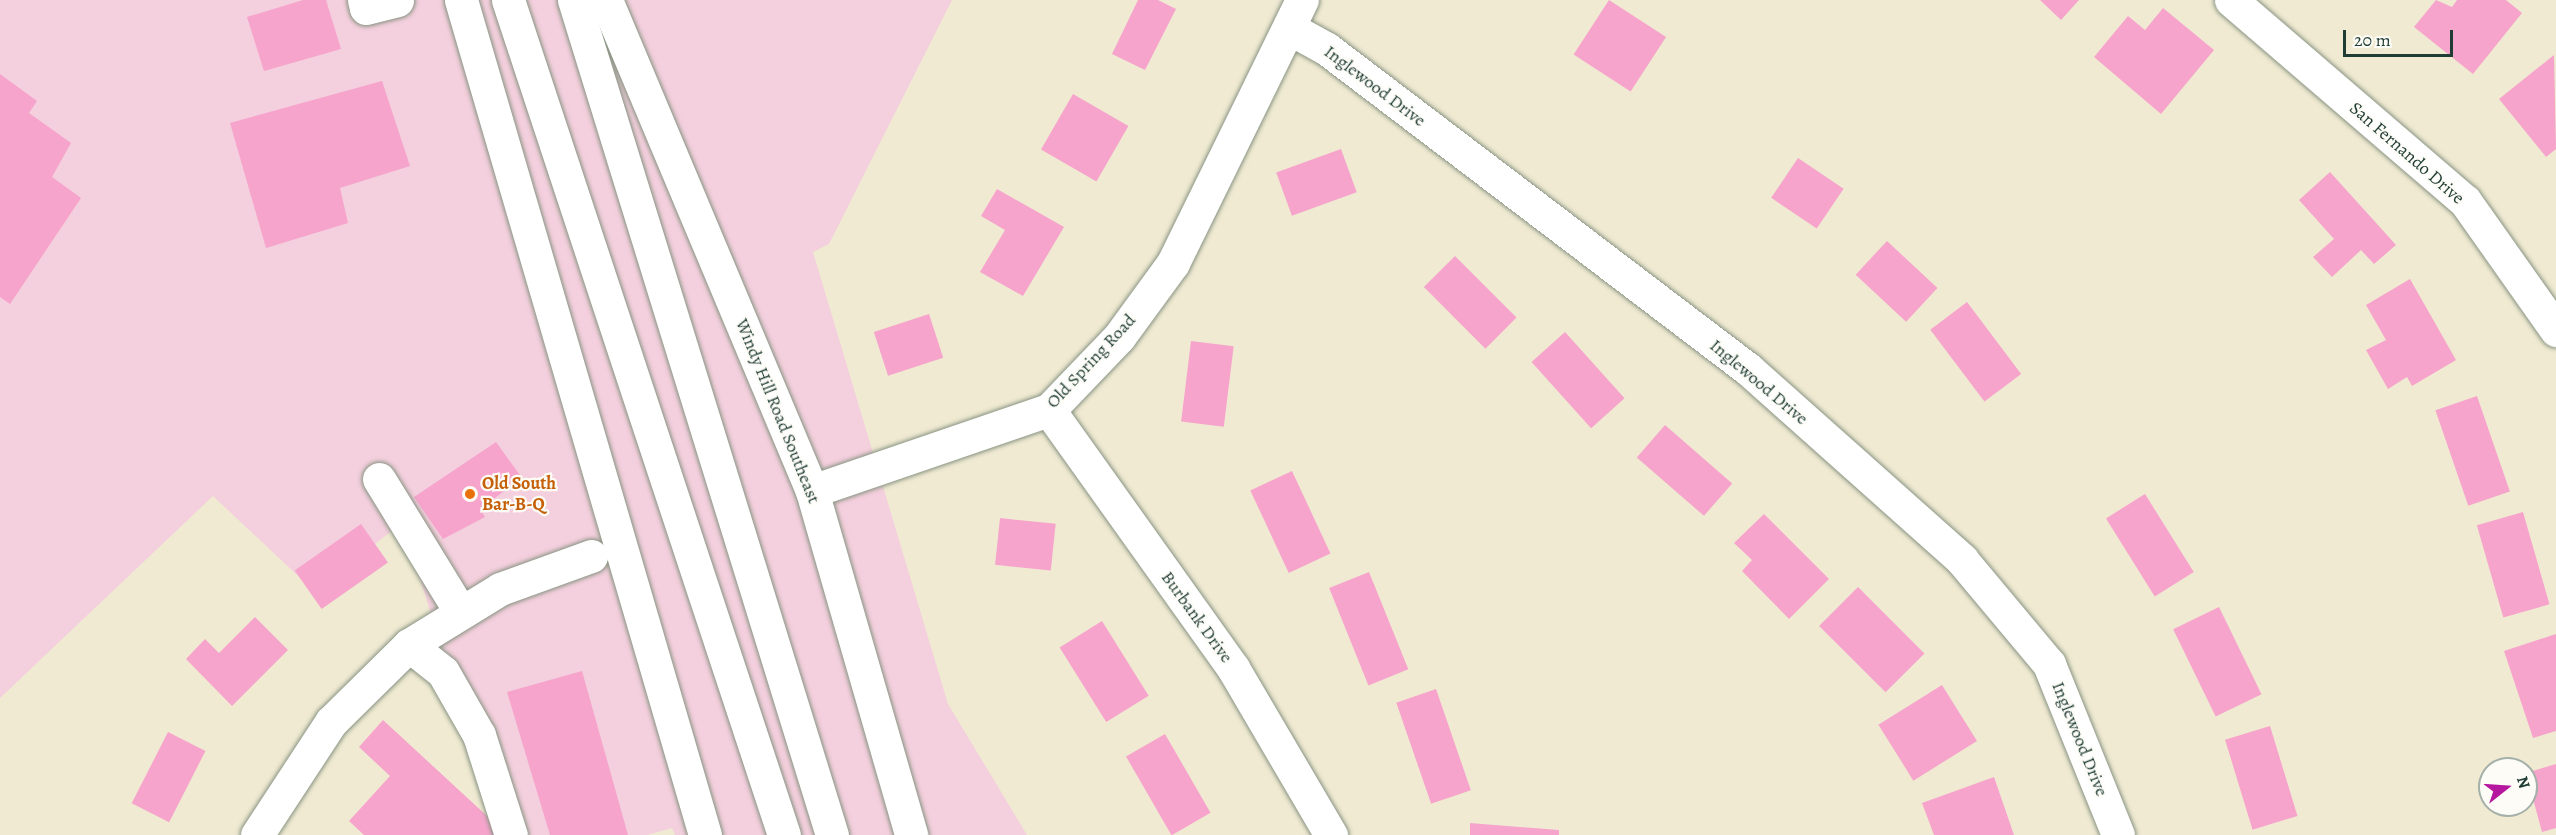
<!DOCTYPE html>
<html>
<head>
<meta charset="utf-8">
<style>
	body { margin:0 }
	#map { position:relative; width:2556px; height:835px; overflow:hidden; background:#f0ead2; font-family:Alegreya,serif }
	div>[style] { position:absolute }
	.built>* { inset:0; background:#f4cfdd }
	.building>* { inset:0; background:#f6a4cc; transform-origin:0 0 }
	.roads { filter:drop-shadow(0 0 2px #889483) drop-shadow(0 0 2px #889483) }
	.minor>* { height:33px; margin:-16.5px; padding:0 16.5px; transform-origin:16.5px; border-radius:16.5px; background:#fff }
	.major>* { height:33px; margin:-16.5px; padding:0 16.5px; transform-origin:16.5px; border-radius:16.5px; background:#fff }
	.dots>* { width:16px; height:16px; translate:-50% -50%; box-sizing:border-box; border:3px solid #fdfcf7; border-radius:50% }
	span { translate:-50% -50%; white-space:nowrap; text-align:center; line-height:1.15; -webkit-text-stroke:4.5px #fdfcf7; paint-order:stroke }
	.street-label { font-size:18px; color:#1f3d34 }
	.food-label { font-size:18px; color:#c56008; font-weight:700 }
	.left { translate:0 -50%; text-align:left }
	.north { position:absolute; left:2478px; top:757px; width:60px; height:60px; box-sizing:border-box; background:#fdfcf7; border:2px solid #a4b0a9; border-radius:50%; rotate:73deg; font-size:16px; font-weight:700; line-height:24px; text-align:center; color:#1f3d34 }
	.north::after { content:''; display:block; margin:auto; width:21px; height:27px; background:#b5179e; clip-path:polygon(50% 0,100% 100%,50% 72%,0 100%) }
	.scale { position:absolute; left:2343px; top:30px; width:110px; height:27px; box-sizing:border-box; border:3px solid #1f3d34; border-top:0; padding-left:8px; font-size:18px; line-height:21px; white-space:nowrap; color:#1f3d34; -webkit-text-stroke:4px #fdfcf7; paint-order:stroke }
</style>
</head>
<body>
<div id="map">
	<div class="built">
		<i style="clip-path:polygon(0 0,952px 0,829px 244px,813px 252px,948px 704px,1027px 835px,675px 835px,672px 828px,647px 835px,502px 835px,402px 523px,314px 591px,213px 496px,0 698px)"></i>
	</div>
	<div class="building">
		<i style="clip-path:polygon(303px 0,326px 0,341px 49px,264px 71px,247px 17px)"></i>
		<i style="clip-path:polygon(1138px 0,1158px 0,1176px 9px,1145px 70px,1112px 54px)"></i>
		<i style="left:1609px;top:0;width:68px;height:65px;rotate:33deg"></i>
		<i style="clip-path:polygon(2040px 0,2079px 0,2061px 20px)"></i>
		<i style="clip-path:polygon(2436px 0,2452px 7px,2457px 0,2506px 0,2522px 13px,2473px 74px,2414px 27px)"></i>
		<i style="clip-path:polygon(2163px 8px,2214px 50px,2161px 114px,2094px 57px,2128px 16px,2145px 30px)"></i>
		<i style="clip-path:polygon(2554px 55px,2556px 149px,2546px 157px,2499px 99px)"></i>
		<i style="clip-path:polygon(0 74px,37px 101px,29px 113px,71px 143px,52px 177px,81px 198px,10px 304px,0 297px)"></i>
		<i style="clip-path:polygon(382px 81px,410px 166px,340px 188px,348px 223px,266px 248px,230px 123px)"></i>
		<i style="left:1073px;top:94px;width:64px;height:64px;rotate:30deg"></i>
		<i style="left:1341px;top:149px;width:46px;height:69px;rotate:70deg"></i>
		<i style="left:1798px;top:158px;width:55px;height:48px;rotate:34deg"></i>
		<i style="clip-path:polygon(2330px 172px,2396px 245px,2374px 264px,2361px 250px,2332px 277px,2313px 257px,2334px 239px,2299px 200px)"></i>
		<i style="clip-path:polygon(997px 189px,1064px 227px,1023px 296px,980px 272px,1005px 230px,981px 216px)"></i>
		<i style="left:1887px;top:241px;width:69px;height:46px;rotate:43deg"></i>
		<i style="left:1455px;top:256px;width:87px;height:44px;rotate:45deg"></i>
		<i style="clip-path:polygon(2410px 279px,2456px 360px,2412px 386px,2407px 377px,2388px 389px,2366px 350px,2386px 340px,2366px 305px)"></i>
		<i style="left:1967px;top:302px;width:90px;height:46px;rotate:53deg"></i>
		<i style="left:929px;top:314px;width:46px;height:58px;rotate:72deg"></i>
		<i style="left:1565px;top:332px;width:89px;height:45px;rotate:48deg"></i>
		<i style="left:1191px;top:341px;width:43px;height:81px;rotate:7deg"></i>
		<i style="left:2477px;top:396px;width:101px;height:44px;rotate:71deg"></i>
		<i style="left:1665px;top:425px;width:89px;height:43px;rotate:41deg"></i>
		<i style="clip-path:polygon(496px 442px,522px 478px,480px 509px,485px 517px,443px 539px,414px 497px)"></i>
		<i style="left:1292px;top:471px;width:91px;height:46px;rotate:65deg"></i>
		<i style="left:2145px;top:494px;width:92px;height:46px;rotate:58deg"></i>
		<i style="left:2523px;top:512px;width:96px;height:48px;rotate:74deg"></i>
		<i style="clip-path:polygon(1764px 514px,1829px 579px,1789px 619px,1742px 571px,1752px 560px,1734px 543px)"></i>
		<i style="left:1000px;top:518px;width:56px;height:47px;rotate:6deg"></i>
		<i style="left:361px;top:524px;width:47px;height:81px;rotate:55deg"></i>
		<i style="left:1369px;top:572px;width:105px;height:43px;rotate:68deg"></i>
		<i style="left:1858px;top:587px;width:94px;height:55px;rotate:45deg"></i>
		<i style="left:2219px;top:607px;width:97px;height:51px;rotate:64deg"></i>
		<i style="clip-path:polygon(255px 617px,288px 650px,232px 706px,186px 659px,205px 639px,219px 653px)"></i>
		<i style="left:1102px;top:621px;width:88px;height:50px;rotate:58deg"></i>
		<i style="clip-path:polygon(2556px 634px,2556px 731px,2533px 738px,2504px 651px)"></i>
		<i style="clip-path:polygon(582px 671px,628px 835px,550px 835px,507px 692px)"></i>
		<i style="left:1942px;top:685px;width:66px;height:75px;rotate:58deg"></i>
		<i style="left:1436px;top:689px;width:107px;height:42px;rotate:71deg"></i>
		<i style="clip-path:polygon(383px 720px,500px 828px,494px 835px,364px 835px,349px 821px,390px 776px,359px 747px)"></i>
		<i style="left:2270px;top:726px;width:94px;height:47px;rotate:73deg"></i>
		<i style="left:168px;top:732px;width:42px;height:80px;rotate:27deg"></i>
		<i style="left:1165px;top:734px;width:91px;height:45px;rotate:60deg"></i>
		<i style="clip-path:polygon(2556px 764px,2556px 828px,2542px 832px,2526px 773px)"></i>
		<i style="clip-path:polygon(1994px 777px,2014px 835px,1934px 835px,1922px 803px)"></i>
		<i style="clip-path:polygon(1470px 823px,1559px 830px,1559px 835px,1470px 835px)"></i>
	</div>
	<div class="roads">
		<div class="minor">
			<i style="left:364px;top:0;width:8px;rotate:76deg"></i>
			<i style="left:366px;top:8px;width:32px;rotate:-14deg"></i>
			<i style="left:461px;top:0;width:870px;rotate:73.71deg"></i>
			<i style="left:606px;top:0;width:532px;rotate:67.24deg"></i>
			<i style="left:812px;top:491px;width:358px;rotate:73.9deg"></i>
			<i style="left:2231px;top:0;width:308px;rotate:40.7deg"></i>
			<i style="left:2465px;top:201px;width:158px;rotate:54.8deg"></i>
			<i style="left:1289px;top:28px;width:43px;rotate:28.9deg"></i>
			<i style="left:1327px;top:49px;width:529px;rotate:37.24deg"></i>
			<i style="left:1748px;top:369px;width:287px;rotate:41.7deg"></i>
			<i style="left:1962px;top:560px;width:136px;rotate:50.1deg"></i>
			<i style="left:2049px;top:664px;width:184px;rotate:68deg"></i>
			<i style="left:1049px;top:410px;width:317px;rotate:54.5deg"></i>
			<i style="left:1233px;top:668px;width:194px;rotate:59.6deg"></i>
			<i style="left:379px;top:479px;width:155px;rotate:58.5deg"></i>
			<i style="left:812px;top:491px;width:250px;rotate:-18.9deg"></i>
			<i style="left:1049px;top:410px;width:101px;rotate:-46.2deg"></i>
			<i style="left:1119px;top:337px;width:92px;rotate:-53.9deg"></i>
			<i style="left:1173px;top:263px;width:293px;rotate:-63.9deg"></i>
			<i style="left:409px;top:645px;width:43px;rotate:38.5deg"></i>
			<i style="left:443px;top:672px;width:73px;rotate:60.3deg"></i>
			<i style="left:479px;top:735px;width:105px;rotate:72.3deg"></i>
			<i style="left:257px;top:835px;width:135px;rotate:-56.8deg"></i>
			<i style="left:331px;top:722px;width:110px;rotate:-44.6deg"></i>
			<i style="left:409px;top:645px;width:107px;rotate:-31.6deg"></i>
			<i style="left:500px;top:589px;width:97px;rotate:-19.9deg"></i>
		</div>
		<div class="major">
			<i style="left:508px;top:0;width:879px;rotate:71.71deg"></i>
			<i style="left:574px;top:0;width:874px;rotate:72.83deg"></i>
		</div>
	</div>
	<div class="dots">
		<i style="left:470px;top:494px;background:#e8710a"></i>
	</div>
	<div class="street-label">
		<span style="left:1375px;top:86px;rotate:37deg">Inglewood Drive</span>
		<span style="left:2407px;top:153px;rotate:41deg">San Fernando Drive</span>
		<span style="left:1091px;top:361px;rotate:-47deg">Old Spring Road</span>
		<span style="left:1759px;top:382px;rotate:40deg">Inglewood Drive</span>
		<span style="left:778px;top:411px;rotate:68deg">Windy Hill Road Southeast</span>
		<span style="left:1197px;top:617px;rotate:54deg">Burbank Drive</span>
		<span style="left:2080px;top:739px;rotate:68deg">Inglewood Drive</span>
	</div>
	<div class="food-label">
		<span class="left" style="left:482px;top:494px">Old South<br>Bar-B-Q</span>
	</div>
	<div class="north">N</div>
	<div class="scale">20 m</div>
</div>
</body>
</html>
